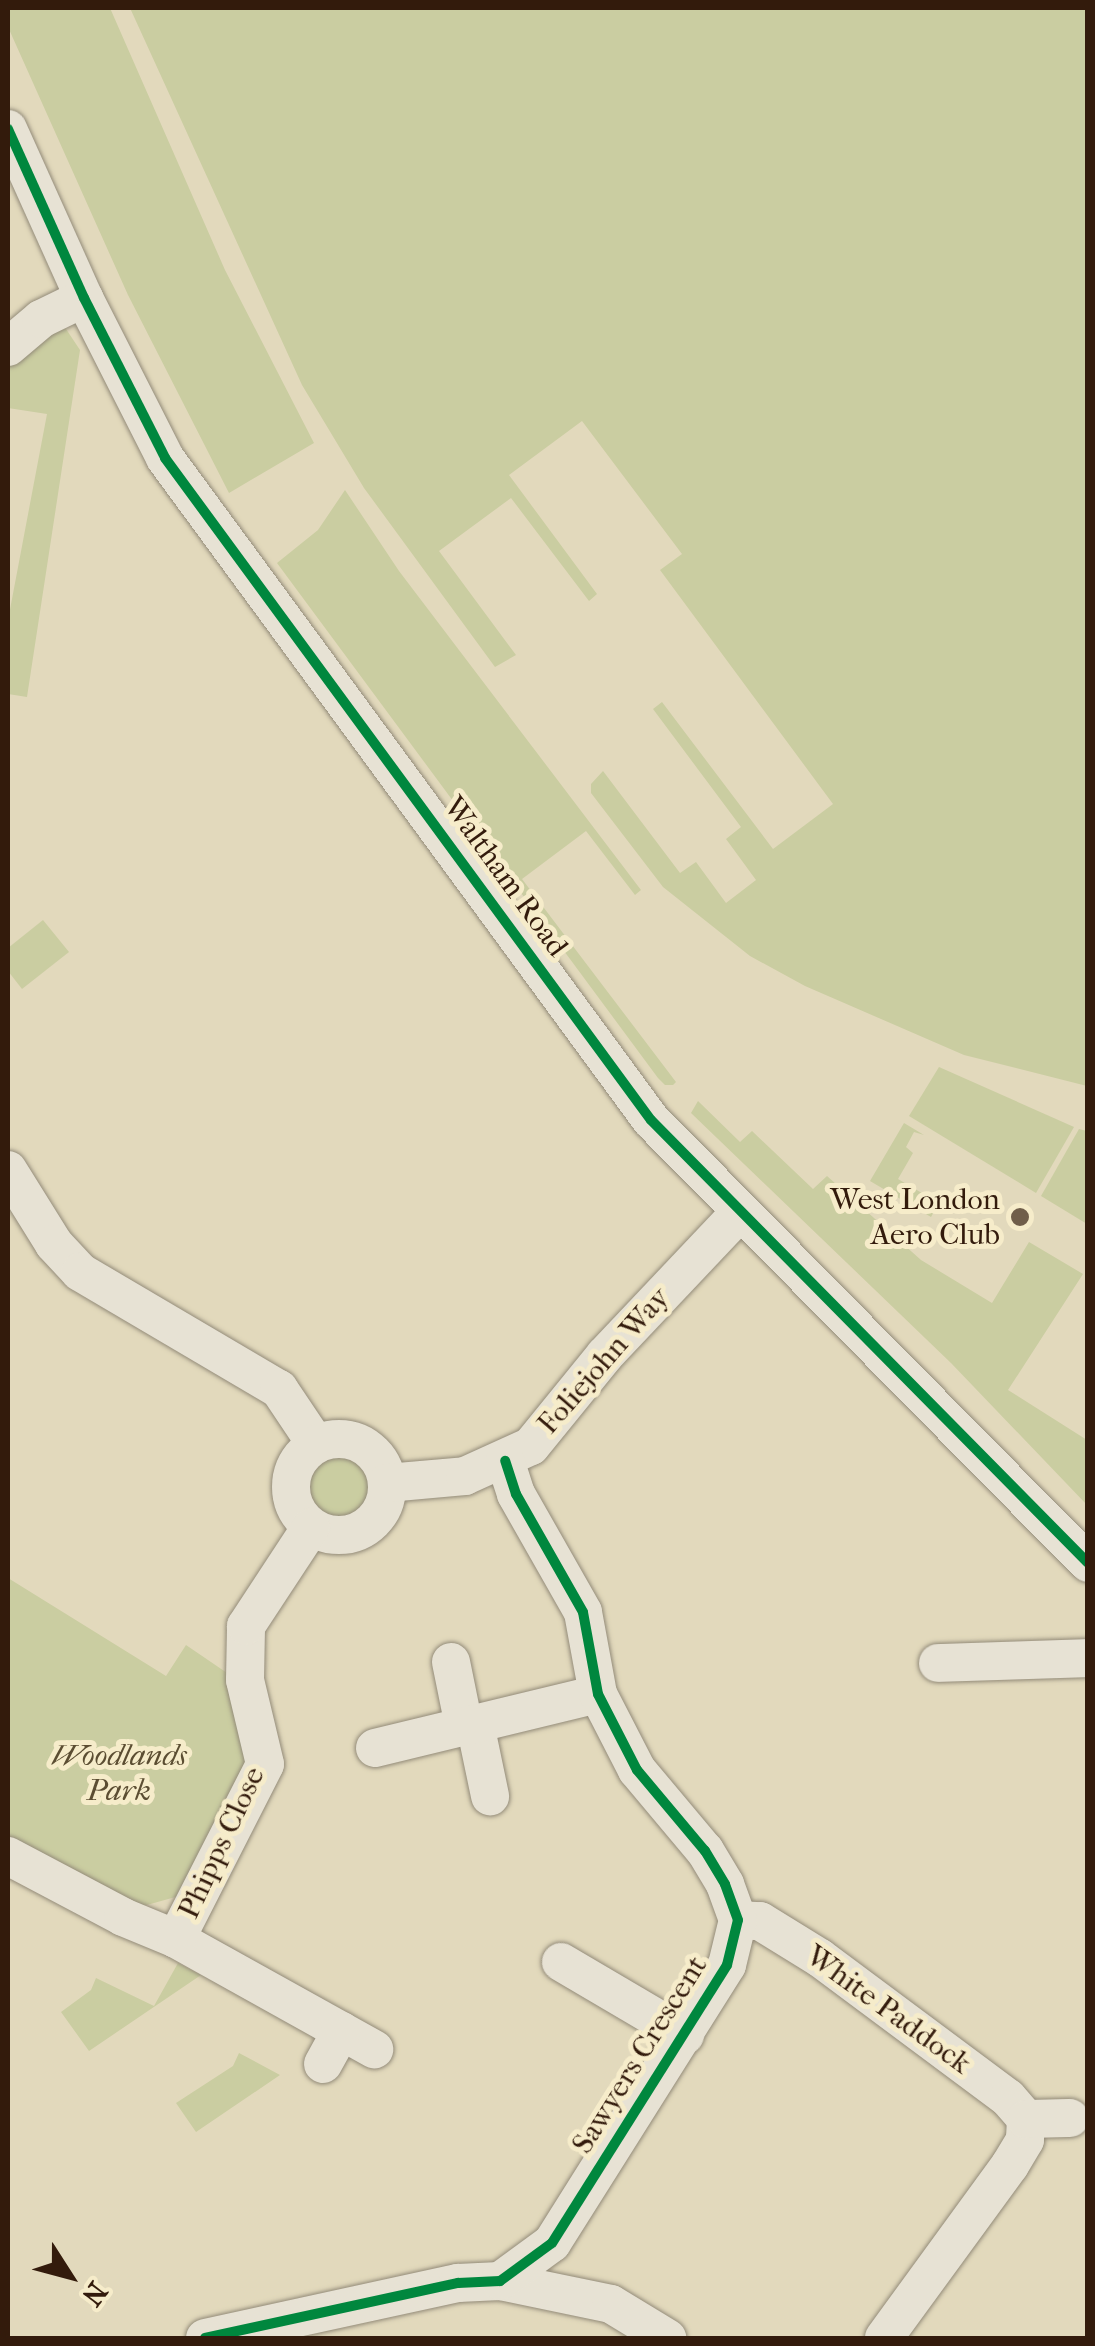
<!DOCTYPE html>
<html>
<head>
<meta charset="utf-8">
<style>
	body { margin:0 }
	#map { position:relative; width:1095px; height:2346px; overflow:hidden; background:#e2d9bc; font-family:"IM FELL French Canon",serif }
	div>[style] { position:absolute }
	.green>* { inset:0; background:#cacda1 }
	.round { border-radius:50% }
	.roads { filter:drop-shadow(0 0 2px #938b79) drop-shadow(0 0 2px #938b79) }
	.minor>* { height:38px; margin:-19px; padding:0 19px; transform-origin:19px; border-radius:19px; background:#e7e2d4 }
	.minor>.ring { margin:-19px; padding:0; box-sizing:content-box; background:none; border:38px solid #e7e2d4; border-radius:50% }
	.cycleway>* { height:10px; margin:-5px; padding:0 5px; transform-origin:5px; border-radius:5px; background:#00873e }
	.dots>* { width:28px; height:28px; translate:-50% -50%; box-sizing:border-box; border:5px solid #f6ecca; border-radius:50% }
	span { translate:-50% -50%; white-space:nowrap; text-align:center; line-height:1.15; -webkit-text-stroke:10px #f6ecca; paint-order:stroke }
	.street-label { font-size:30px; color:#331b0c }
	.poi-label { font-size:30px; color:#331b0c }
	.right { translate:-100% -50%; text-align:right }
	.park-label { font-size:30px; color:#5b4d32; font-style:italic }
	.frame { position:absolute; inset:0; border:10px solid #331b0c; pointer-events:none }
	.north { position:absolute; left:20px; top:2226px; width:100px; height:100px; -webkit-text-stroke:8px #f6ecca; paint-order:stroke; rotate:126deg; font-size:28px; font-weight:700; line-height:40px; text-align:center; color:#331b0c }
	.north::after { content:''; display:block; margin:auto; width:35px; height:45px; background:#331b0c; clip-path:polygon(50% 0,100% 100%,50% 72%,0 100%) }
</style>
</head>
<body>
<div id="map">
	<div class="green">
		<i style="clip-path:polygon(8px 8px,110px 8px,225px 270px,314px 443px,229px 493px,128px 295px,8px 27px)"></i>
		<i style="clip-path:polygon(130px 8px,1087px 8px,1087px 1086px,964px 1055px,805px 986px,750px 956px,663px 887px,591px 793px,591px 784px,603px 771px,680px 873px,696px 862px,726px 903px,756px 880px,726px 839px,741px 827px,653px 709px,662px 702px,773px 849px,833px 804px,660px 570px,682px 554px,582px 421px,509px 475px,597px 594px,589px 601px,511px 498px,439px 551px,516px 655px,495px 667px,364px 488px,302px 385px)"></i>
		<i style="clip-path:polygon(64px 326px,80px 350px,27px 697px,8px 694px,8px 620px,47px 414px,8px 408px,8px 364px)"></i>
		<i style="clip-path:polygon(345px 490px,399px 571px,641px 890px,635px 895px,586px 831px,522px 879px,676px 1082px,673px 1085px,665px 1085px,658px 1078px,277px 563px,318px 530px)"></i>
		<i style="clip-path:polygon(43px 920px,69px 952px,22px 989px,8px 971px,8px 948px)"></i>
		<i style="clip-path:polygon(939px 1067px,1074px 1127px,1036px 1193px,909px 1116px)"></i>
		<i style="clip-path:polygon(698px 1101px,740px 1142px,752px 1131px,813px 1189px,827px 1176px,921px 1260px,992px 1303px,1029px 1242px,1083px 1274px,1008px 1390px,1087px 1440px,1087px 1505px,951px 1363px,691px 1113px)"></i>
		<i style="clip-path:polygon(904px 1123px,924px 1135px,914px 1132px,906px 1147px,913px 1153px,898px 1179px,939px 1203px,931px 1217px,870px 1181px)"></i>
		<i style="clip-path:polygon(1079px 1129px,1087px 1131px,1087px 1224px,1041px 1196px)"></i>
		<i class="round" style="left:302px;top:1450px;width:74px;height:74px"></i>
		<i style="clip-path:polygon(8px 1578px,166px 1676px,186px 1645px,230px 1675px,250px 1759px,179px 1896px,136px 1908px,8px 1839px)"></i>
		<i style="clip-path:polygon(178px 1963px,201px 1975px,89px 2051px,61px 2012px,91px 1990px,96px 1978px,154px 2006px)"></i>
		<i style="clip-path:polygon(239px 2053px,280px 2075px,196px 2132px,176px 2103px,233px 2066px)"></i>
	</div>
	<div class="roads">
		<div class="minor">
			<i style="left:8px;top:129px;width:185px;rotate:65.8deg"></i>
			<i style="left:84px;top:298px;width:179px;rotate:63.1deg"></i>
			<i style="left:165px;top:458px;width:821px;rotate:53.72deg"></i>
			<i style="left:651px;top:1120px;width:622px;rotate:45.39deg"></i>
			<i style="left:8px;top:347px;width:43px;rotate:-40.3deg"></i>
			<i style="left:41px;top:319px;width:48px;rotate:-26deg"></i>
			<i style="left:8px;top:1170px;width:87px;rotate:58.1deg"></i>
			<i style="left:54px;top:1244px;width:38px;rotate:47deg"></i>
			<i style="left:80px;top:1272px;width:231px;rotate:30.5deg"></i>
			<i style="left:279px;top:1389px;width:66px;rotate:56.1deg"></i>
			<i class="ring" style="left:291px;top:1439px;width:58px;height:58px"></i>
			<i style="left:387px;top:1483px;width:78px;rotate:-5.1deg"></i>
			<i style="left:465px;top:1476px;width:72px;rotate:-24.4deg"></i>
			<i style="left:531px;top:1446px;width:117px;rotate:-50.9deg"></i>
			<i style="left:605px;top:1355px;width:197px;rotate:-46.6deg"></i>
			<i style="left:451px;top:1662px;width:65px;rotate:78.5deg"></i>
			<i style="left:938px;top:1663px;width:150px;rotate:-1.9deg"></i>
			<i style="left:475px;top:1724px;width:74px;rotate:78.2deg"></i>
			<i style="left:375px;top:1748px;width:229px;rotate:-13.6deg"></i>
			<i style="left:8px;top:1856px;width:130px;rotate:27.9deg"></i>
			<i style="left:123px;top:1917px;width:57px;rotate:22.5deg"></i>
			<i style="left:176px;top:1939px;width:227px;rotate:29.1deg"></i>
			<i style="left:738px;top:1920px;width:22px;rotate:3deg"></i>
			<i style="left:760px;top:1921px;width:70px;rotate:31.7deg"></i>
			<i style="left:820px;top:1958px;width:234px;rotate:36.7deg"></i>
			<i style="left:1008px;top:2098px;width:28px;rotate:49deg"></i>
			<i style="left:1026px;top:2119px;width:21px;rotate:93deg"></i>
			<i style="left:1025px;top:2140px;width:29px;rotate:121deg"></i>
			<i style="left:1010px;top:2165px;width:214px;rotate:126.1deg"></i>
			<i style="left:176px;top:1939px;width:196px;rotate:-63deg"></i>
			<i style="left:265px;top:1764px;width:86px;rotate:-103.4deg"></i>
			<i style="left:245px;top:1680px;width:54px;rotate:-88.9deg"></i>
			<i style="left:246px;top:1626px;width:118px;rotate:-56.7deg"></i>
			<i style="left:561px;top:1962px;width:144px;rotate:30.5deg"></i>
			<i style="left:323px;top:2064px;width:38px;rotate:-61deg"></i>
			<i style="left:1026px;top:2119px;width:44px;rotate:-1.3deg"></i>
			<i style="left:500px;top:2281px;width:113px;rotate:11.7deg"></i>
			<i style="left:611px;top:2304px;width:66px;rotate:31.3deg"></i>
			<i style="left:205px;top:2338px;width:259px;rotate:-12.3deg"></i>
			<i style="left:458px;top:2283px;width:42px;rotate:-2.7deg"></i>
			<i style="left:500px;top:2281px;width:64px;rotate:-36.2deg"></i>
			<i style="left:552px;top:2243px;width:328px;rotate:-57.8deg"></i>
			<i style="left:727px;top:1965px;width:46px;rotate:-76.3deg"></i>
			<i style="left:738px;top:1920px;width:38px;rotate:-110deg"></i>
			<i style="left:725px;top:1884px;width:39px;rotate:-121deg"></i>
			<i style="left:705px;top:1851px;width:106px;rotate:-130deg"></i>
			<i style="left:637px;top:1770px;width:85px;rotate:-117.2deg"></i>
			<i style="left:598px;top:1694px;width:83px;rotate:-100.4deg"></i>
			<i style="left:583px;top:1612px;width:136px;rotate:-119.6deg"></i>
			<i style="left:516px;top:1494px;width:35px;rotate:-108deg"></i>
		</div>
	</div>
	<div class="cycleway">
		<i style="left:8px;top:129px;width:185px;rotate:65.8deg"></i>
		<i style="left:84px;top:298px;width:179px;rotate:63.1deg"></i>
		<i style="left:165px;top:458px;width:821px;rotate:53.72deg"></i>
		<i style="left:651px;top:1120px;width:622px;rotate:45.39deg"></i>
		<i style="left:205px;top:2338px;width:259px;rotate:-12.3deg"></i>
		<i style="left:458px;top:2283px;width:42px;rotate:-2.7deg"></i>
		<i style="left:500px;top:2281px;width:64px;rotate:-36.2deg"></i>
		<i style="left:552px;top:2243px;width:328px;rotate:-57.8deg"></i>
		<i style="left:727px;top:1965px;width:46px;rotate:-76.3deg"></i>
		<i style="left:738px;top:1920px;width:38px;rotate:-110deg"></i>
		<i style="left:725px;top:1884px;width:39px;rotate:-121deg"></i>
		<i style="left:705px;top:1851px;width:106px;rotate:-130deg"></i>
		<i style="left:637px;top:1770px;width:85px;rotate:-117.2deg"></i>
		<i style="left:598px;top:1694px;width:83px;rotate:-100.4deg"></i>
		<i style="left:583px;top:1612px;width:136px;rotate:-119.6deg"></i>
		<i style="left:516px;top:1494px;width:35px;rotate:-108deg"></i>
	</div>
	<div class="dots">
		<i style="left:1020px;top:1217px;background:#705e4a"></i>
	</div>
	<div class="street-label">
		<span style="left:505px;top:877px;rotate:54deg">Waltham Road</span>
		<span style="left:604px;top:1361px;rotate:-49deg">Foliejohn Way</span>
		<span style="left:222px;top:1843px;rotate:-65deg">Phipps Close</span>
		<span style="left:888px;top:2010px;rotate:36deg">White Paddock</span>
		<span style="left:640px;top:2055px;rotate:-58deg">Sawyers Crescent</span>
	</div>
	<div class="poi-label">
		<span class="right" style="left:1000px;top:1217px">West London<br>Aero Club</span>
	</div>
	<div class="park-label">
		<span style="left:119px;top:1773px">Woodlands<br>Park</span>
	</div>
	<div class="frame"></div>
	<div class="north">N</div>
</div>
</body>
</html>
